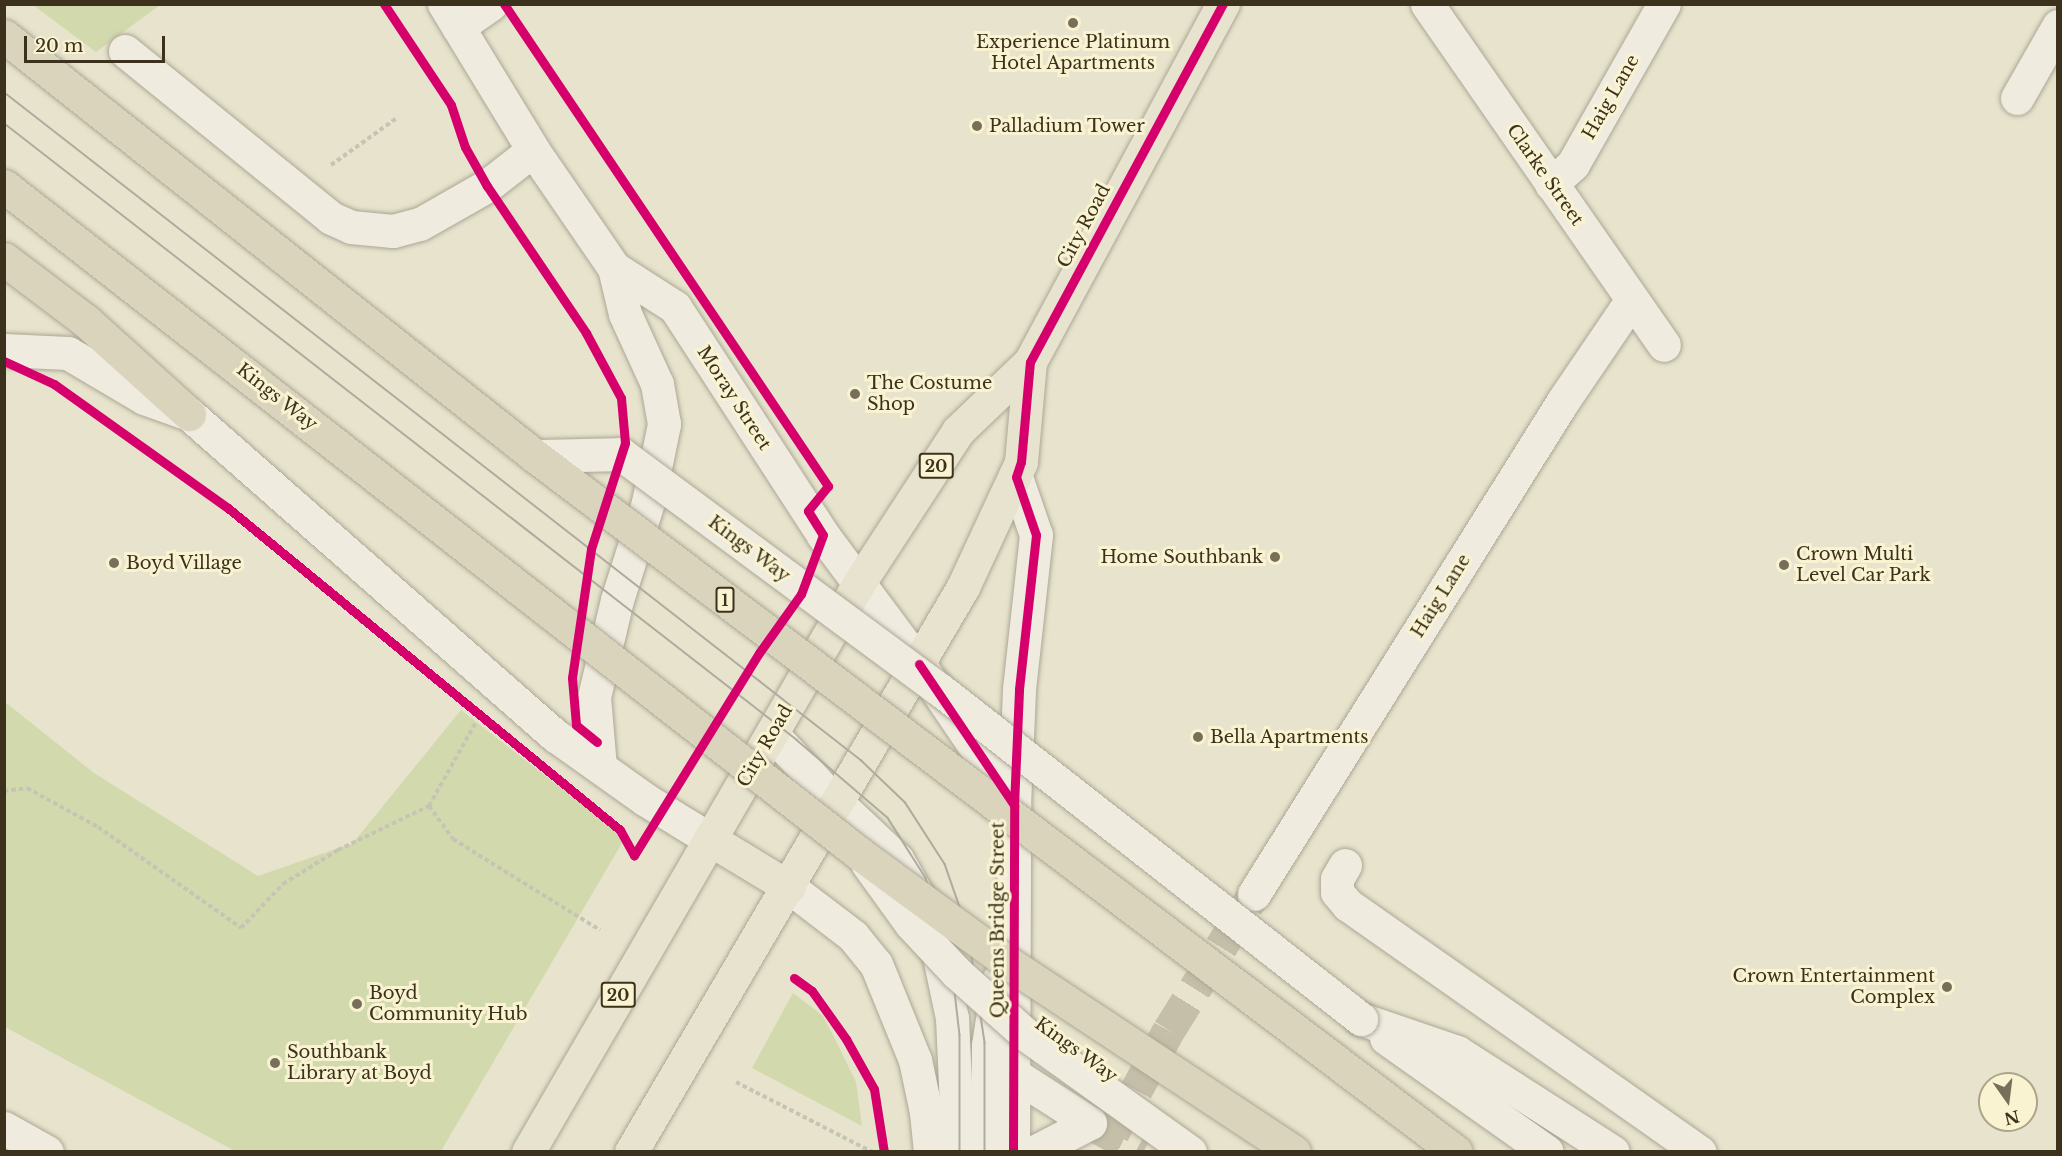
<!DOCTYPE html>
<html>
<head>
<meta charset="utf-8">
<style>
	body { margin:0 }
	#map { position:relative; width:2062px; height:1156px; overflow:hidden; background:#e7e3cc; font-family:"Libre Baskerville",serif }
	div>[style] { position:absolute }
	.green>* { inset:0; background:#d2daad }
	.minor-tunnel>* { height:33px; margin-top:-16.5px; transform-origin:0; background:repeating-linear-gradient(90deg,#c5bfa9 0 33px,transparent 0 49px) }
	.path>* { height:4px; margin-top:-2px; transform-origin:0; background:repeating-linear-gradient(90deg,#c7c4b6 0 4.5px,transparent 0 7.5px) }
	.roads { filter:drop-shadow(0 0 2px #aca796) drop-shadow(0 0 2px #aca796) }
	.minor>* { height:33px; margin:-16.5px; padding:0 16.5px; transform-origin:16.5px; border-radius:16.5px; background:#efecdf }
	.major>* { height:33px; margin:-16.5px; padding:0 16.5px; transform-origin:16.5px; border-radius:16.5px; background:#e7e3cf }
	.highway>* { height:33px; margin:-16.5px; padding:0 16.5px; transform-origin:16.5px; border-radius:16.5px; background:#dbd4bd }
	.tram>* { height:1.5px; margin:-0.75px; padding:0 0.75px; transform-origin:0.75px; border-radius:0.75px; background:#aeab9f }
	.bridges { filter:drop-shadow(0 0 2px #aca796) drop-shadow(0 0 2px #aca796) }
	.minor-bridge>* { height:33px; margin:-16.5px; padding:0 16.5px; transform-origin:16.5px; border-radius:16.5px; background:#efecdf }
	.highway-bridge>* { height:33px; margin:-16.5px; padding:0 16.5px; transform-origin:16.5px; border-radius:16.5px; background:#dbd4bd }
	.cycleway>* { height:9px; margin:-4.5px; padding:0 4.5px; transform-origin:4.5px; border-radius:4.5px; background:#d6006c }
	.dots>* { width:16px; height:16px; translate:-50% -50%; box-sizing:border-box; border:3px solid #f9f3d2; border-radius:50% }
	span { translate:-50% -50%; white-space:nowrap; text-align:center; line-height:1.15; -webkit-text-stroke:6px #f9f3d2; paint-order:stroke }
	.shield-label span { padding:2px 4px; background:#f9f3d2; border:2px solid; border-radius:4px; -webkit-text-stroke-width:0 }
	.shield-label { font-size:16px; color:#3c311c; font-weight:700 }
	.poi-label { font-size:18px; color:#3c311c }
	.left { translate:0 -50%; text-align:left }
	.right { translate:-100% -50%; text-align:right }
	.street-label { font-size:18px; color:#3c311c }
	.frame { position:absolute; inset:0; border:6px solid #3c311c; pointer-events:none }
	.north { position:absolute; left:1978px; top:1072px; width:60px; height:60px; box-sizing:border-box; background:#f9f3d2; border:2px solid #ada589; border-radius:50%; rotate:166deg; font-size:16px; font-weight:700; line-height:24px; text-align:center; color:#3c311c }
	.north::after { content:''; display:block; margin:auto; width:21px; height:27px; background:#786f5a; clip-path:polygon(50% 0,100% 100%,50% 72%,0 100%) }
	.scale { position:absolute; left:24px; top:36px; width:141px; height:27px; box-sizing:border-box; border:3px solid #3c311c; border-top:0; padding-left:8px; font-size:18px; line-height:21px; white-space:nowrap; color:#3c311c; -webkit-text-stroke:4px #f9f3d2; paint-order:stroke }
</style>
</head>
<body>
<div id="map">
	<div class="green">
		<i style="clip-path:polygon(33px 5px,33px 4px,160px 5px,96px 52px)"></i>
		<i style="clip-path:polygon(5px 702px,94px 773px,258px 876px,353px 843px,461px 710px,625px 838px,441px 1151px,235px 1151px,5px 1027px)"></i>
		<i style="clip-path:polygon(793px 993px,823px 1016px,835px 1039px,856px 1082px,862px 1126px,752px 1068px)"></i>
	</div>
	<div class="minor-tunnel">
		<i style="left:1094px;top:1125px;width:56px;rotate:28.9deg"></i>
		<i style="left:1113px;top:1133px;width:117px;rotate:-61.5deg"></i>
		<i style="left:1169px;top:1030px;width:155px;rotate:-58deg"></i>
	</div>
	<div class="path">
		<i style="left:331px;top:165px;width:82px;rotate:-35.6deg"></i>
		<i style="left:4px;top:791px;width:23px;rotate:-7deg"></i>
		<i style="left:27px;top:788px;width:81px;rotate:28.8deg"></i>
		<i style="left:98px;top:827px;width:175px;rotate:35.2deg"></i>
		<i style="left:241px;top:928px;width:61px;rotate:-46.3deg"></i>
		<i style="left:283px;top:884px;width:65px;rotate:-31.7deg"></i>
		<i style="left:338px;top:850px;width:101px;rotate:-25.8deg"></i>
		<i style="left:429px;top:806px;width:96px;rotate:-60.8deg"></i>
		<i style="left:429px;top:806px;width:41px;rotate:54deg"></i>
		<i style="left:453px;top:839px;width:173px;rotate:31.8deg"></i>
		<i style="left:736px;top:1082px;width:153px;rotate:27.2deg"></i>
	</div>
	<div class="roads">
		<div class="minor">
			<i style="left:444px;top:4px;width:171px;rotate:58.6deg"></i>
			<i style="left:533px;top:150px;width:143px;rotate:55.5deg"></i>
			<i style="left:614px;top:268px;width:72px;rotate:32.6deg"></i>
			<i style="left:675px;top:307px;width:272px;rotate:57deg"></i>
			<i style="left:823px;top:535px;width:161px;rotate:53.3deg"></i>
			<i style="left:919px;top:664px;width:170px;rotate:56deg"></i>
			<i style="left:1427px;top:4px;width:415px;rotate:55.2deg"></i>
			<i style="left:458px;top:27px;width:40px;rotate:-34.9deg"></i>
			<i style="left:125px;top:51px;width:265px;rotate:39deg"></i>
			<i style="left:331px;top:218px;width:22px;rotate:24deg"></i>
			<i style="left:351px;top:227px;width:42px;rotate:5.4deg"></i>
			<i style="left:393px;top:231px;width:28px;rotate:-15deg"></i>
			<i style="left:420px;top:224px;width:77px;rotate:-29.6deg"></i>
			<i style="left:487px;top:186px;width:58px;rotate:-38deg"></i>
			<i style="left:2017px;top:98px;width:83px;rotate:-60.3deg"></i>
			<i style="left:1551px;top:184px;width:30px;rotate:-42deg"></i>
			<i style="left:1573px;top:164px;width:184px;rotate:-60.4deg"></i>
			<i style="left:4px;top:350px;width:64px;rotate:2.7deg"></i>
			<i style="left:68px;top:353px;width:88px;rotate:30.6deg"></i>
			<i style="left:144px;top:398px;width:48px;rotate:19.6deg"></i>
			<i style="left:189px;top:414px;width:488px;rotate:41.3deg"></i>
			<i style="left:556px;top:736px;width:110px;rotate:35.4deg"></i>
			<i style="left:646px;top:800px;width:76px;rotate:31.6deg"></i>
			<i style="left:772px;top:734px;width:82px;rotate:47deg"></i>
			<i style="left:828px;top:794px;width:95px;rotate:43.3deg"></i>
			<i style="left:897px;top:859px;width:48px;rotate:60.3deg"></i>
			<i style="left:921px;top:901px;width:49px;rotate:70.8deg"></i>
			<i style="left:937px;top:947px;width:73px;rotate:78.1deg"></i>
			<i style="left:952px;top:1018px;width:134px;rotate:87.4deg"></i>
			<i style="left:600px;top:767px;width:70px;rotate:-94.9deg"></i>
			<i style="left:594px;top:697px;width:100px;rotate:-76.7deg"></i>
			<i style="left:617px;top:600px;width:103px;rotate:-72.4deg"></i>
			<i style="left:648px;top:502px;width:80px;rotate:-78.4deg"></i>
			<i style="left:664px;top:424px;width:41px;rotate:-99.9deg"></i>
			<i style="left:657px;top:384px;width:77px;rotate:-114.6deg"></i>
			<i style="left:625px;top:314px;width:47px;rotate:-103.4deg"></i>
			<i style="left:1345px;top:865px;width:16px;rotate:120deg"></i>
			<i style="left:1337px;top:879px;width:13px;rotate:90deg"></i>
			<i style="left:1337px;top:892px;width:17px;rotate:50deg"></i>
			<i style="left:1348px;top:905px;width:430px;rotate:35.1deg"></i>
			<i style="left:789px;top:887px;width:81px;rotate:37.4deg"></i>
			<i style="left:853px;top:936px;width:36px;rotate:51deg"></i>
			<i style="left:876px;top:964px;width:104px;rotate:67.9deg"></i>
			<i style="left:915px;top:1060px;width:53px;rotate:78.1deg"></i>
			<i style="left:926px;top:1112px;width:40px;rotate:84.3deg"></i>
			<i style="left:1254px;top:894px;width:582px;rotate:-57.92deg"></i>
			<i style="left:1563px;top:401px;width:121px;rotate:-55.8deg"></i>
			<i style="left:1361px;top:1019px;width:102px;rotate:19deg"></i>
			<i style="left:1457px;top:1052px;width:185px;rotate:32.7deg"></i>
			<i style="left:1386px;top:1038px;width:197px;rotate:35.3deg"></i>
			<i style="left:1015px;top:1075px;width:89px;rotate:32.6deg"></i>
			<i style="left:4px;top:1128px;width:49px;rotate:29.2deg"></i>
			<i style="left:987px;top:1152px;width:107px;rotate:-89.5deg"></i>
			<i style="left:988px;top:1045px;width:66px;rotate:-81.3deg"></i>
			<i style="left:1013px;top:1152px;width:347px;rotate:-89.8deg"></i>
			<i style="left:1014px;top:805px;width:116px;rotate:-87.5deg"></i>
			<i style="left:1019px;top:689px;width:155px;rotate:-83.7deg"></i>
			<i style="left:1036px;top:535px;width:61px;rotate:-109deg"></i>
			<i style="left:1034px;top:1152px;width:63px;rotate:-27.4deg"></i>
		</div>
		<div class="major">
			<i style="left:711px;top:840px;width:91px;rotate:31.1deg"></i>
			<i style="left:528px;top:1152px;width:658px;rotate:-59.81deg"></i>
			<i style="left:859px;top:583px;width:181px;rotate:-56.9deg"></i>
			<i style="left:958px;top:431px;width:100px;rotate:-43.8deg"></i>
			<i style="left:1030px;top:362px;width:407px;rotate:-61.7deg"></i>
			<i style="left:631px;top:1152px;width:655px;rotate:-59.56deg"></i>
			<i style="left:963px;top:587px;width:138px;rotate:-65.1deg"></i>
			<i style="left:1021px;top:462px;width:100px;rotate:-84.9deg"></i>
		</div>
		<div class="highway">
			<i style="left:4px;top:259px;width:103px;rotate:37.1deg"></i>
			<i style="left:86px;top:321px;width:139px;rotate:42.1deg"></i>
		</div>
	</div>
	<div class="tram">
		<i style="left:4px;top:92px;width:1087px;rotate:37.94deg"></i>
		<i style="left:861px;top:760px;width:61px;rotate:43.7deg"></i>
		<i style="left:905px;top:802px;width:74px;rotate:57.2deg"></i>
		<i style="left:945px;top:864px;width:70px;rotate:70.8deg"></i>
		<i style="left:968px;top:930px;width:114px;rotate:81.4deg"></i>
		<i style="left:985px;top:1043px;width:109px;rotate:90deg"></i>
		<i style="left:4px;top:123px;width:1005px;rotate:37.88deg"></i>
		<i style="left:797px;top:740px;width:120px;rotate:40.6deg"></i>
		<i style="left:888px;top:818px;width:71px;rotate:57.7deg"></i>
		<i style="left:926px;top:878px;width:92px;rotate:73.5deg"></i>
		<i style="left:952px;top:966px;width:69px;rotate:83.4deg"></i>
		<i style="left:960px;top:1035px;width:117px;rotate:90deg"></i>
	</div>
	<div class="bridges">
		<div class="minor-bridge">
			<i style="left:535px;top:456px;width:86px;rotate:-1.3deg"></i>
			<i style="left:621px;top:454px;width:395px;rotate:36.5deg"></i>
			<i style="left:939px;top:689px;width:536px;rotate:38.03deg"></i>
			<i style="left:867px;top:863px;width:75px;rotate:54.2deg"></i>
			<i style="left:911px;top:924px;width:67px;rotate:46.8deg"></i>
			<i style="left:957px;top:973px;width:91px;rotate:41.9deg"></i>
			<i style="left:1025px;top:1034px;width:203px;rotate:35.6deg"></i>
		</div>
		<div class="highway-bridge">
			<i style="left:4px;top:36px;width:677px;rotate:38.34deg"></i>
			<i style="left:535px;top:456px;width:1154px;rotate:37.08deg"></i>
			<i style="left:4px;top:186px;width:1086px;rotate:37.97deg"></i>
			<i style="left:860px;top:854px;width:182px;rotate:36.3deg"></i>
			<i style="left:1007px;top:962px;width:344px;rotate:33.5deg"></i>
		</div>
	</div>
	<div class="cycleway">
		<i style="left:384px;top:4px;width:121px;rotate:56.4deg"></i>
		<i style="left:451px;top:105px;width:44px;rotate:71.6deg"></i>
		<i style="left:465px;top:147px;width:45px;rotate:60.6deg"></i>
		<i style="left:487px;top:186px;width:177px;rotate:56deg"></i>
		<i style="left:586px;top:333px;width:74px;rotate:61.7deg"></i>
		<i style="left:621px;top:398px;width:45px;rotate:84.9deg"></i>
		<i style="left:625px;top:443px;width:111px;rotate:107.8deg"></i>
		<i style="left:591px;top:549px;width:130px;rotate:98.4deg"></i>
		<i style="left:572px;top:678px;width:47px;rotate:85.1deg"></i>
		<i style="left:576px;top:725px;width:27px;rotate:39deg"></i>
		<i style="left:504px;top:4px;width:581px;rotate:56.09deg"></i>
		<i style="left:828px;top:486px;width:32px;rotate:129deg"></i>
		<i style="left:808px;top:511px;width:28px;rotate:58deg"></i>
		<i style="left:823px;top:535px;width:63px;rotate:110.4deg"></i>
		<i style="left:801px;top:594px;width:72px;rotate:125.4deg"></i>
		<i style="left:759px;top:653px;width:238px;rotate:121.7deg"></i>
		<i style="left:4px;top:361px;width:55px;rotate:24.7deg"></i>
		<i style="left:54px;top:384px;width:214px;rotate:35.5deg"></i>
		<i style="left:228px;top:508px;width:507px;rotate:39.4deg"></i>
		<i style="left:620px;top:830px;width:29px;rotate:61deg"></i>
		<i style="left:919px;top:664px;width:170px;rotate:56deg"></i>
		<i style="left:794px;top:978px;width:22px;rotate:36deg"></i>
		<i style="left:812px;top:991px;width:59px;rotate:54.7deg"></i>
		<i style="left:846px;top:1039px;width:57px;rotate:60.8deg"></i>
		<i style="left:874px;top:1089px;width:64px;rotate:81deg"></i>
		<i style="left:1013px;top:1152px;width:347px;rotate:-89.8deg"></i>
		<i style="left:1014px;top:805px;width:116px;rotate:-87.5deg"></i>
		<i style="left:1019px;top:689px;width:155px;rotate:-83.7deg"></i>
		<i style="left:1036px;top:535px;width:61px;rotate:-109deg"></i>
		<i style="left:1016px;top:477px;width:16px;rotate:-72deg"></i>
		<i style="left:1021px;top:462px;width:100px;rotate:-84.9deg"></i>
		<i style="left:1030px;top:362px;width:407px;rotate:-61.7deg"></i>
	</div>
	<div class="dots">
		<i style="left:1073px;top:23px;background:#786f5a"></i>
		<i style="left:977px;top:126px;background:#786f5a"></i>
		<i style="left:855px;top:394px;background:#786f5a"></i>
		<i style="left:1275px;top:557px;background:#786f5a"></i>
		<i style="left:114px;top:563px;background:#786f5a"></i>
		<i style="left:1784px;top:565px;background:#786f5a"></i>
		<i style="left:1198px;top:737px;background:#786f5a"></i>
		<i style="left:1947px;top:987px;background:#786f5a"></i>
		<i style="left:357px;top:1004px;background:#786f5a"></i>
		<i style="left:275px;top:1063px;background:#786f5a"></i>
	</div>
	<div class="shield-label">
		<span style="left:936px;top:466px">20</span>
		<span style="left:725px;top:600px">1</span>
		<span style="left:618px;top:995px">20</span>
	</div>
	<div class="poi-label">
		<span style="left:1073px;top:53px">Experience Platinum<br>Hotel Apartments</span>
		<span class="left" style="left:989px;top:126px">Palladium Tower</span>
		<span class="left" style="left:867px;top:394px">The Costume<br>Shop</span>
		<span class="left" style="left:1796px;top:565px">Crown Multi<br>Level Car Park</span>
		<span class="right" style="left:1263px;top:557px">Home Southbank</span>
		<span class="left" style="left:126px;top:563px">Boyd Village</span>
		<span class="left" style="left:1210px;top:737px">Bella Apartments</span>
		<span class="right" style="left:1935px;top:987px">Crown Entertainment<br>Complex</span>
		<span class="left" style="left:369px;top:1004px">Boyd<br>Community Hub</span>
		<span class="left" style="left:287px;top:1063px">Southbank<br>Library at Boyd</span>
	</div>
	<div class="street-label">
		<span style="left:1611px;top:97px;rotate:-60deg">Haig Lane</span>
		<span style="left:1545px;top:175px;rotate:55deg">Clarke Street</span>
		<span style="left:1084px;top:226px;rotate:-62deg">City Road</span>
		<span style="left:277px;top:397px;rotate:38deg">Kings Way</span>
		<span style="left:734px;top:398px;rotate:57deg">Moray Street</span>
		<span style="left:749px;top:549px;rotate:37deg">Kings Way</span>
		<span style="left:1441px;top:596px;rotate:-58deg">Haig Lane</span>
		<span style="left:765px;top:746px;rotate:-60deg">City Road</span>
		<span style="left:998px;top:920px;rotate:-90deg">Queens Bridge Street</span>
		<span style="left:1076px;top:1050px;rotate:36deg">Kings Way</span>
	</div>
	<div class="frame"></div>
	<div class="north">N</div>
	<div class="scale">20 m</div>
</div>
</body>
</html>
